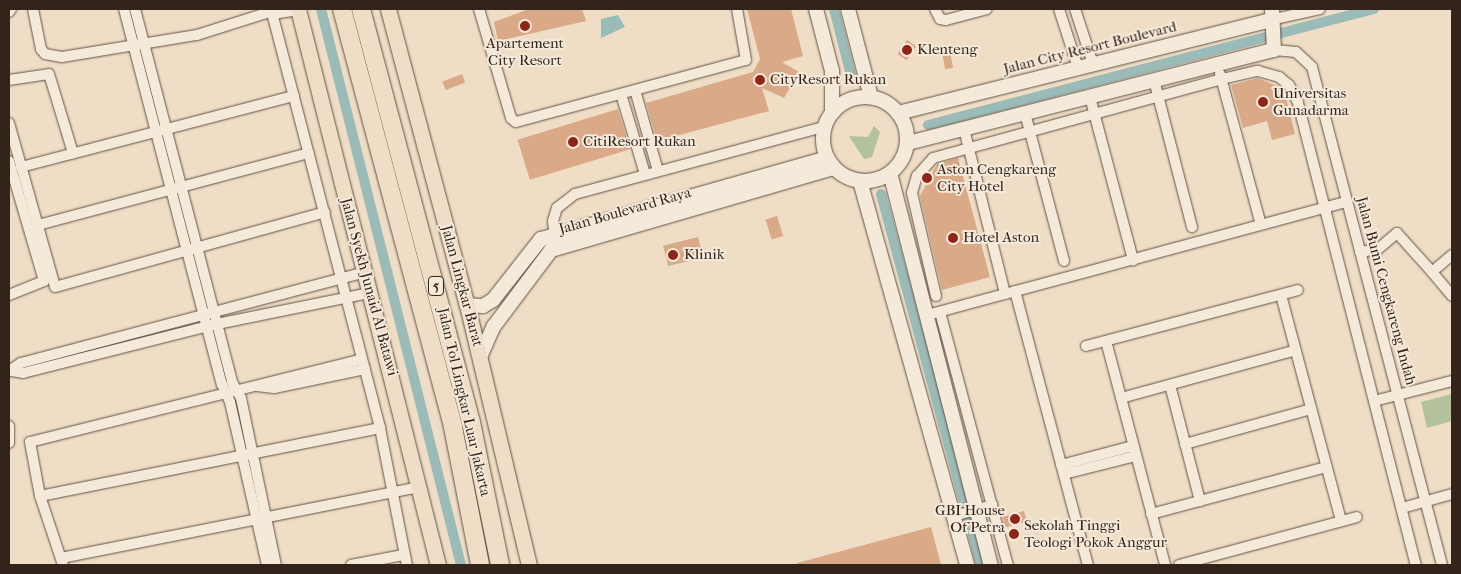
<!DOCTYPE html>
<html>
<head>
<meta charset="utf-8">
<style>
	body { margin:0 }
	#map { position:relative; width:1461px; height:574px; overflow:hidden; background:#efddc5; font-family:"IM FELL French Canon",serif }
	div>[style] { position:absolute }
	.green>* { inset:0; background:#b3c29a }
	.water>* { inset:0; background:#9abbb7 }
	.canal>* { height:10px; margin:-5px; padding:0 5px; transform-origin:5px; border-radius:5px; background:#9abbb7 }
	.building>* { inset:0; background:#daa987; transform-origin:0 0 }
	.roads { filter:drop-shadow(0 0 1px #615246) drop-shadow(0 0 1px #615246) }
	.street>* { height:10px; margin:-5px; padding:0 5px; transform-origin:5px; border-radius:5px; background:#f5e9d9 }
	.secondary>* { height:14px; margin:-7px; padding:0 7px; transform-origin:7px; border-radius:7px; background:#f5e9d9 }
	.secondary>.ring { margin:-7px; padding:0; box-sizing:content-box; background:none; border:14px solid #f5e9d9; border-radius:50% }
	.primary>* { height:15px; margin:-7.5px; padding:0 7.5px; transform-origin:7.5px; border-radius:7.5px; background:#efddc5 }
	.highway>* { height:18px; margin:-9px; padding:0 9px; transform-origin:9px; border-radius:9px; background:#efddc5 }
	.dots>* { width:14px; height:14px; translate:-50% -50%; box-sizing:border-box; border:2px solid #f5e9d9; border-radius:50% }
	span { translate:-50% -50%; white-space:nowrap; text-align:center; line-height:1.15; -webkit-text-stroke:4px #f5e9d9; paint-order:stroke }
	.shield-label span { padding:1px 4px; background:#f5e9d9; border:1px solid; border-radius:4px; -webkit-text-stroke-width:0 }
	.shield-label { font-size:14px; color:#32231b; font-weight:700 }
	.poi-label { font-size:15px; color:#32231b }
	.left { translate:0 -50%; text-align:left }
	.right { translate:-100% -50%; text-align:right }
	.street-label { font-size:15px; color:#32231b }
	.frame { position:absolute; inset:0; border:10px solid #32231b; pointer-events:none }
</style>
</head>
<body>
<div id="map">
	<div class="green">
		<i style="clip-path:polygon(874px 126px,880px 132px,872px 157px,864px 159px,849px 136px,868px 137px)"></i>
		<i style="clip-path:polygon(1452px 394px,1452px 421px,1427px 428px,1421px 402px)"></i>
	</div>
	<div class="water">
		<i style="clip-path:polygon(618px 15px,625px 27px,601px 38px,601px 19px)"></i>
	</div>
	<div class="canal">
		<i style="left:321px;top:9px;width:573px;rotate:75.87deg"></i>
		<i style="left:834px;top:9px;width:68px;rotate:75.6deg"></i>
		<i style="left:928px;top:125px;width:461px;rotate:-14.6deg"></i>
		<i style="left:881px;top:194px;width:384px;rotate:74.9deg"></i>
	</div>
	<div class="building">
		<i style="clip-path:polygon(529px 9px,582px 9px,586px 21px,498px 41px,494px 22px)"></i>
		<i style="clip-path:polygon(747px 9px,791px 9px,803px 56px,782px 62px,799px 72px,784px 98px,762px 88px,769px 111px,657px 141px,646px 103px,753px 72px,760px 59px)"></i>
		<i style="left:907px;top:40px;width:11px;height:17px;rotate:34deg"></i>
		<i style="left:950px;top:52px;width:16px;height:8px;rotate:79deg"></i>
		<i style="left:462px;top:74px;width:9px;height:21px;rotate:69deg"></i>
		<i style="clip-path:polygon(1258px 78px,1284px 89px,1295px 134px,1272px 140px,1267px 121px,1243px 128px,1231px 85px)"></i>
		<i style="left:618px;top:109px;width:42px;height:105px;rotate:73deg"></i>
		<i style="clip-path:polygon(958px 158px,990px 277px,942px 290px,920px 196px,937px 164px)"></i>
		<i style="left:777px;top:216px;width:21px;height:12px;rotate:73deg"></i>
		<i style="left:698px;top:237px;width:21px;height:36px;rotate:76deg"></i>
		<i style="left:1024px;top:511px;width:11px;height:22px;rotate:75deg"></i>
		<i style="clip-path:polygon(931px 527px,941px 565px,797px 565px,797px 563px)"></i>
	</div>
	<div class="roads">
		<div class="street">
			<i style="left:33px;top:9px;width:41px;rotate:78.7deg"></i>
			<i style="left:41px;top:49px;width:6px;rotate:51deg"></i>
			<i style="left:45px;top:54px;width:17px;rotate:10deg"></i>
			<i style="left:62px;top:57px;width:137px;rotate:-9.3deg"></i>
			<i style="left:197px;top:35px;width:86px;rotate:-17.6deg"></i>
			<i style="left:124px;top:9px;width:388px;rotate:75.4deg"></i>
			<i style="left:222px;top:384px;width:20px;rotate:66deg"></i>
			<i style="left:230px;top:402px;width:167px;rotate:77.2deg"></i>
			<i style="left:135px;top:9px;width:385px;rotate:75.4deg"></i>
			<i style="left:232px;top:382px;width:18px;rotate:61deg"></i>
			<i style="left:241px;top:398px;width:171px;rotate:78.2deg"></i>
			<i style="left:271px;top:9px;width:433px;rotate:75.4deg"></i>
			<i style="left:380px;top:428px;width:140px;rotate:78.9deg"></i>
			<i style="left:479px;top:9px;width:114px;rotate:73.6deg"></i>
			<i style="left:511px;top:118px;width:6px;rotate:39deg"></i>
			<i style="left:516px;top:122px;width:238px;rotate:-15.1deg"></i>
			<i style="left:746px;top:60px;width:52px;rotate:-100deg"></i>
			<i style="left:935px;top:9px;width:11px;rotate:63deg"></i>
			<i style="left:940px;top:19px;width:6px;rotate:9deg"></i>
			<i style="left:946px;top:20px;width:42px;rotate:-15deg"></i>
			<i style="left:1059px;top:9px;width:62px;rotate:72.1deg"></i>
			<i style="left:1075px;top:9px;width:58px;rotate:71.9deg"></i>
			<i style="left:9px;top:12px;width:4px;rotate:-56deg"></i>
			<i style="left:273px;top:14px;width:25px;rotate:-9deg"></i>
			<i style="left:1270px;top:20px;width:51px;rotate:-12.4deg"></i>
			<i style="left:1274px;top:50px;width:22px;rotate:5deg"></i>
			<i style="left:1296px;top:52px;width:22px;rotate:43deg"></i>
			<i style="left:1312px;top:67px;width:515px;rotate:75.37deg"></i>
			<i style="left:1220px;top:74px;width:156px;rotate:74.8deg"></i>
			<i style="left:9px;top:80px;width:40px;rotate:-8.5deg"></i>
			<i style="left:49px;top:74px;width:83px;rotate:73.1deg"></i>
			<i style="left:1154px;top:80px;width:152px;rotate:75.5deg"></i>
			<i style="left:635px;top:90px;width:84px;rotate:74.1deg"></i>
			<i style="left:621px;top:94px;width:84px;rotate:73.3deg"></i>
			<i style="left:1090px;top:97px;width:169px;rotate:75.2deg"></i>
			<i style="left:1025px;top:113px;width:153px;rotate:75.2deg"></i>
			<i style="left:9px;top:123px;width:170px;rotate:74.3deg"></i>
			<i style="left:55px;top:287px;width:280px;rotate:-15.5deg"></i>
			<i style="left:964px;top:129px;width:170px;rotate:76deg"></i>
			<i style="left:9px;top:161px;width:125px;rotate:73.7deg"></i>
			<i style="left:44px;top:281px;width:38px;rotate:158deg"></i>
			<i style="left:21px;top:167px;width:282px;rotate:-14.6deg"></i>
			<i style="left:38px;top:225px;width:280px;rotate:-14.9deg"></i>
			<i style="left:555px;top:240px;width:19px;rotate:-96deg"></i>
			<i style="left:553px;top:221px;width:14px;rotate:-73deg"></i>
			<i style="left:557px;top:208px;width:23px;rotate:-38deg"></i>
			<i style="left:575px;top:194px;width:258px;rotate:-15.1deg"></i>
			<i style="left:1360px;top:252px;width:18px;rotate:-9deg"></i>
			<i style="left:1378px;top:249px;width:25px;rotate:-40deg"></i>
			<i style="left:1397px;top:233px;width:52px;rotate:48.1deg"></i>
			<i style="left:1452px;top:255px;width:26px;rotate:140deg"></i>
			<i style="left:1432px;top:272px;width:31px;rotate:50deg"></i>
			<i style="left:1015px;top:291px;width:284px;rotate:75.1deg"></i>
			<i style="left:1281px;top:295px;width:234px;rotate:75.1deg"></i>
			<i style="left:936px;top:296px;width:106px;rotate:-103.1deg"></i>
			<i style="left:912px;top:193px;width:18px;rotate:-74deg"></i>
			<i style="left:917px;top:176px;width:24px;rotate:-48deg"></i>
			<i style="left:933px;top:158px;width:300px;rotate:-15.3deg"></i>
			<i style="left:1222px;top:79px;width:37px;rotate:-13deg"></i>
			<i style="left:1258px;top:71px;width:22px;rotate:16deg"></i>
			<i style="left:1279px;top:77px;width:13px;rotate:39deg"></i>
			<i style="left:1289px;top:85px;width:20px;rotate:63deg"></i>
			<i style="left:1298px;top:103px;width:477px;rotate:75.7deg"></i>
			<i style="left:940px;top:312px;width:262px;rotate:75deg"></i>
			<i style="left:927px;top:315px;width:435px;rotate:-15.1deg"></i>
			<i style="left:1106px;top:341px;width:232px;rotate:75.2deg"></i>
			<i style="left:1086px;top:346px;width:219px;rotate:-14.8deg"></i>
			<i style="left:9px;top:371px;width:14px;rotate:-34deg"></i>
			<i style="left:21px;top:363px;width:356px;rotate:-14.8deg"></i>
			<i style="left:11px;top:371px;width:12px;rotate:9deg"></i>
			<i style="left:23px;top:373px;width:200px;rotate:-14.2deg"></i>
			<i style="left:217px;top:324px;width:156px;rotate:-11.5deg"></i>
			<i style="left:1170px;top:385px;width:120px;rotate:75.5deg"></i>
			<i style="left:257px;top:386px;width:17px;rotate:7deg"></i>
			<i style="left:274px;top:388px;width:93px;rotate:-11.8deg"></i>
			<i style="left:1121px;top:398px;width:181px;rotate:-15.3deg"></i>
			<i style="left:1374px;top:401px;width:81px;rotate:-14.4deg"></i>
			<i style="left:9px;top:426px;width:17px;rotate:90deg"></i>
			<i style="left:1185px;top:444px;width:131px;rotate:-15.5deg"></i>
			<i style="left:1061px;top:465px;width:74px;rotate:-14.8deg"></i>
			<i style="left:1064px;top:474px;width:73px;rotate:-14.2deg"></i>
			<i style="left:40px;top:496px;width:347px;rotate:-11.3deg"></i>
			<i style="left:1402px;top:508px;width:52px;rotate:-15.6deg"></i>
			<i style="left:1151px;top:514px;width:182px;rotate:-15deg"></i>
			<i style="left:954px;top:516px;width:40px;rotate:-16deg"></i>
			<i style="left:61px;top:558px;width:366px;rotate:-11.2deg"></i>
			<i style="left:63px;top:565px;width:73px;rotate:-108.4deg"></i>
			<i style="left:40px;top:496px;width:55px;rotate:-100.5deg"></i>
			<i style="left:30px;top:442px;width:342px;rotate:-14deg"></i>
			<i style="left:351px;top:565px;width:53px;rotate:-10.9deg"></i>
			<i style="left:1179px;top:565px;width:184px;rotate:-15.1deg"></i>
		</div>
		<div class="secondary">
			<i style="left:816px;top:9px;width:64px;rotate:75.5deg"></i>
			<i style="left:832px;top:71px;width:42px;rotate:90deg"></i>
			<i style="left:848px;top:9px;width:91px;rotate:75.4deg"></i>
			<i class="ring" style="left:823px;top:97px;width:70px;height:70px"></i>
			<i style="left:898px;top:113px;width:383px;rotate:-14deg"></i>
			<i style="left:908px;top:143px;width:378px;rotate:-14.3deg"></i>
			<i style="left:1274px;top:50px;width:41px;rotate:-92.8deg"></i>
			<i style="left:890px;top:173px;width:405px;rotate:75.6deg"></i>
			<i style="left:860px;top:181px;width:399px;rotate:74.4deg"></i>
			<i style="left:467px;top:305px;width:16px;rotate:4deg"></i>
			<i style="left:483px;top:306px;width:12px;rotate:-31deg"></i>
			<i style="left:493px;top:300px;width:78px;rotate:-51.8deg"></i>
			<i style="left:541px;top:239px;width:297px;rotate:-15.8deg"></i>
			<i style="left:480px;top:357px;width:34px;rotate:-66deg"></i>
			<i style="left:494px;top:326px;width:95px;rotate:-53.1deg"></i>
			<i style="left:551px;top:250px;width:294px;rotate:-16.2deg"></i>
		</div>
		<div class="primary">
			<i style="left:298px;top:9px;width:573px;rotate:75.87deg"></i>
			<i style="left:388px;top:9px;width:306px;rotate:75.1deg"></i>
			<i style="left:467px;top:305px;width:267px;rotate:76.6deg"></i>
		</div>
		<div class="highway">
			<i style="left:342px;top:9px;width:432px;rotate:75.1deg"></i>
			<i style="left:453px;top:427px;width:141px;rotate:78.9deg"></i>
			<i style="left:361px;top:9px;width:427px;rotate:75.1deg"></i>
			<i style="left:471px;top:422px;width:146px;rotate:78.5deg"></i>
		</div>
	</div>
	<div class="dots">
		<i style="left:525px;top:26px;background:#8f2418"></i>
		<i style="left:907px;top:50px;background:#8f2418"></i>
		<i style="left:760px;top:80px;background:#8f2418"></i>
		<i style="left:1263px;top:102px;background:#8f2418"></i>
		<i style="left:573px;top:142px;background:#8f2418"></i>
		<i style="left:927px;top:178px;background:#8f2418"></i>
		<i style="left:953px;top:238px;background:#8f2418"></i>
		<i style="left:673px;top:255px;background:#8f2418"></i>
		<i style="left:1015px;top:519px;background:#8f2418"></i>
		<i style="left:1014px;top:534px;background:#8f2418"></i>
	</div>
	<div class="shield-label">
		<span style="left:436px;top:286px">5</span>
	</div>
	<div class="poi-label">
		<span style="left:525px;top:52px">Apartement<br>City Resort</span>
		<span class="left" style="left:917px;top:50px">Klenteng</span>
		<span class="left" style="left:770px;top:80px">CityResort Rukan</span>
		<span class="left" style="left:1273px;top:102px">Universitas<br>Gunadarma</span>
		<span class="left" style="left:583px;top:142px">CitiResort Rukan</span>
		<span class="left" style="left:937px;top:178px">Aston Cengkareng<br>City Hotel</span>
		<span class="left" style="left:963px;top:238px">Hotel Aston</span>
		<span class="left" style="left:684px;top:255px">Klinik</span>
		<span class="right" style="left:1005px;top:519px">GBI House<br>Of Petra</span>
		<span class="left" style="left:1024px;top:534px">Sekolah Tinggi<br>Teologi Pokok Anggur</span>
	</div>
	<div class="street-label">
		<span style="left:1090px;top:48px;rotate:-14deg">Jalan City Resort Boulevard</span>
		<span style="left:625px;top:211px;rotate:-16deg">Jalan Boulevard Raya</span>
		<span style="left:462px;top:286px;rotate:75deg">Jalan Lingkar Barat</span>
		<span style="left:369px;top:287px;rotate:75deg">Jalan Syekh Junaid Al Batawi</span>
		<span style="left:1386px;top:291px;rotate:75deg">Jalan Bumi Cengkareng Indah</span>
		<span style="left:464px;top:402px;rotate:77deg">Jalan Tol Lingkar Luar Jakarta</span>
	</div>
	<div class="frame"></div>
</div>
</body>
</html>
